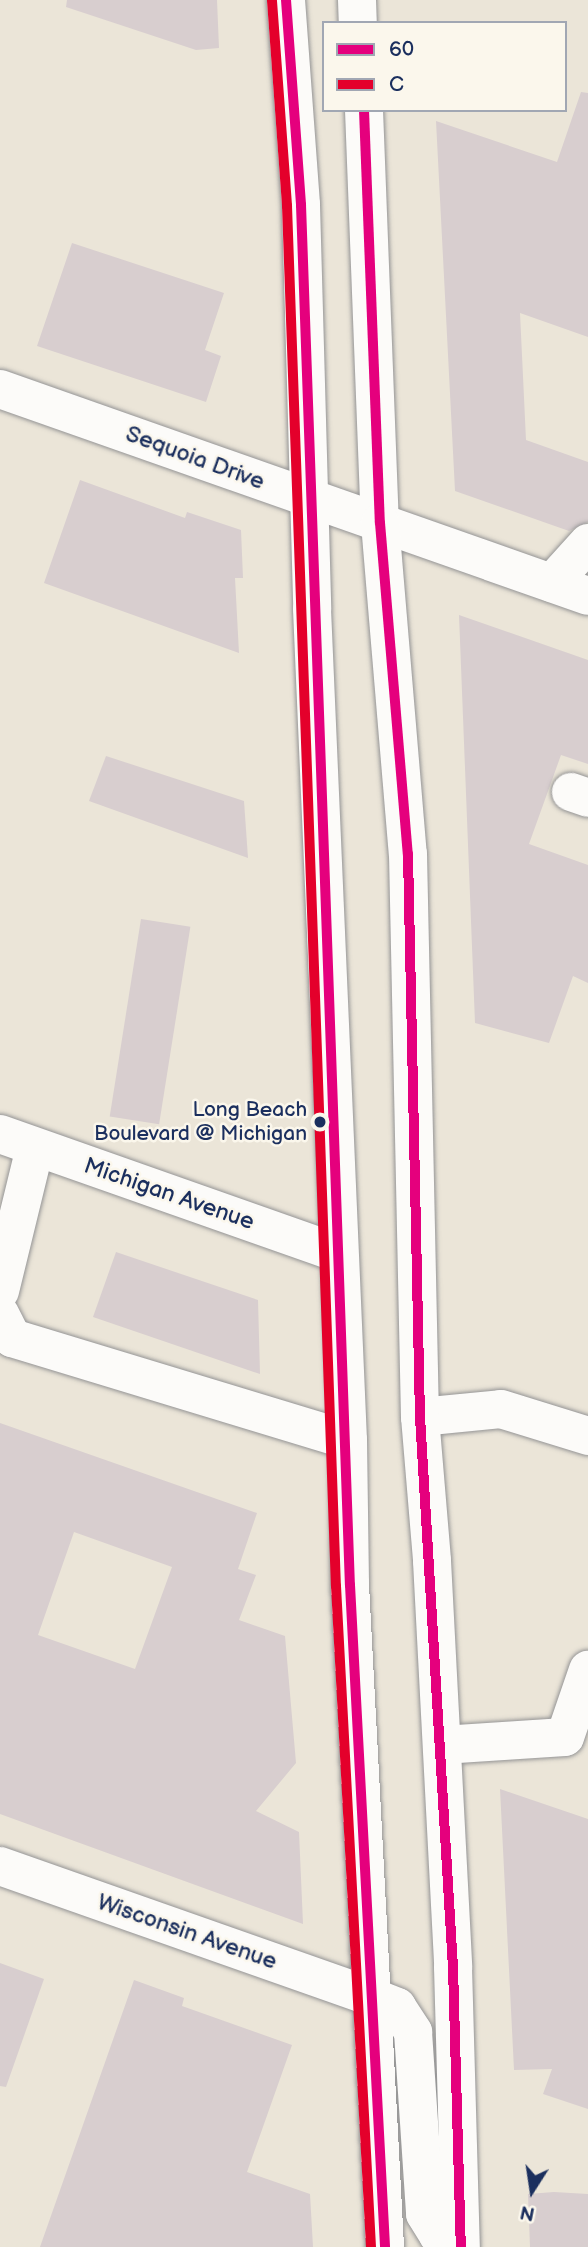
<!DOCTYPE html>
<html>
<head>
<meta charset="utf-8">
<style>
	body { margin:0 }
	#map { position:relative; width:588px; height:2247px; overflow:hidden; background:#ebe5d8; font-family:"Balsamiq Sans",sans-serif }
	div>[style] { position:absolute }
	.building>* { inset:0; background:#d8cecf; transform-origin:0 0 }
	.roads { filter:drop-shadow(0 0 2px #949495) drop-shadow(0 0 2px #949495) }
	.minor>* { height:38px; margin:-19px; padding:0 19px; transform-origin:19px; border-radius:19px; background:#fcfbf9 }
	.major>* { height:38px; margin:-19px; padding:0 19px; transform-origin:19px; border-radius:19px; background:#fcfbf9 }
	.bus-1>* { height:10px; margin:-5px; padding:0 5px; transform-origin:5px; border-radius:5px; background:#e5007d }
	.bus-2>* { height:10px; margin:-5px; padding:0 5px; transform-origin:5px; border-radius:5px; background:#e4002b }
	.dots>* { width:19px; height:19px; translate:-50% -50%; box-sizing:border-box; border:4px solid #fbf7ec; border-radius:50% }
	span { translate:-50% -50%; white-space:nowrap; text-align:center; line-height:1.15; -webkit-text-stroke:5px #fbf7ec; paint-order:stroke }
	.bus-label { font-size:21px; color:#1b2f5e }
	.right { translate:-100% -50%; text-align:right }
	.street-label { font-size:23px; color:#1b2f5e }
	.legend { position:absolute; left:322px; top:21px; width:245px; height:91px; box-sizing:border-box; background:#fbf7ec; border:2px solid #a1a7b3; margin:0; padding:9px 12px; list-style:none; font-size:21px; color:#1b2f5e }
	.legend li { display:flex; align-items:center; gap:14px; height:35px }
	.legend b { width:35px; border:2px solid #a1a7b3 }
	.north { position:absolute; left:497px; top:2156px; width:70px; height:70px; -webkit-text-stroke:5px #fbf7ec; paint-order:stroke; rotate:192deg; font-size:19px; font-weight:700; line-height:28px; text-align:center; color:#1b2f5e }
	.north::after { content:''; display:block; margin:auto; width:24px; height:32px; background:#1b2f5e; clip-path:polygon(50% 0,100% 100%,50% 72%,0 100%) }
</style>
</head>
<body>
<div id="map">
	<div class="building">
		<i style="clip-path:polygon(67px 0,217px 0,219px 48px,196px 50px,66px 7px)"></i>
		<i style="clip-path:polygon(581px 92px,588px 93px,588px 337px,520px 313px,526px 440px,588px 462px,588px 522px,569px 531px,455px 491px,436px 121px,557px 162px)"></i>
		<i style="clip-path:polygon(72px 243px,224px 293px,205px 350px,221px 356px,206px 402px,37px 346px)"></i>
		<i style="clip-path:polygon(80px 480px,185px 518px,187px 512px,241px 530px,243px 578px,235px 578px,239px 653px,44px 583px)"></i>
		<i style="clip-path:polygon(459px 615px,588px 660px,588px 764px,561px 755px,529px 844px,588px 865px,588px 983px,573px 976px,549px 1043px,475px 1023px)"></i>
		<i style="clip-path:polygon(106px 756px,244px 801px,248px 858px,89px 801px)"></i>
		<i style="left:141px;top:919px;width:50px;height:200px;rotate:9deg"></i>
		<i style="clip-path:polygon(116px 1252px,258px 1300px,260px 1374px,93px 1317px)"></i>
		<i style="clip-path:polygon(evenodd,0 1423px,257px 1513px,238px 1569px,256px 1575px,239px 1620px,285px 1636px,296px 1763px,256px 1811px,299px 1832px,303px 1924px,0 1814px,0 1423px,74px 1532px,172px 1567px,135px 1669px,38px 1635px,74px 1532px)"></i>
		<i style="clip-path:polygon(500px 1789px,588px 1819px,588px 2109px,543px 2094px,552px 2069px,514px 2070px)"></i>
		<i style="clip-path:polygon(0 1963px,44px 1979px,6px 2087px,0 2086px)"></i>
		<i style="clip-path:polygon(134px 1980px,184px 1998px,182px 2006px,292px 2045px,247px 2172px,310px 2194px,313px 2247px,40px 2247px)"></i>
		<i style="clip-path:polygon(554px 2192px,588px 2194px,588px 2247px,530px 2247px,528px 2194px)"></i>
	</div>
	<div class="roads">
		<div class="minor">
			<i style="left:0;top:389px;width:623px;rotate:19.39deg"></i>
			<i style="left:552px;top:583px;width:54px;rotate:-48deg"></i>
			<i style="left:571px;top:792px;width:18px;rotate:19deg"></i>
			<i style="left:0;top:1134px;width:357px;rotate:19.4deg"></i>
			<i style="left:0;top:1291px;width:148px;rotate:-76.3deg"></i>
			<i style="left:0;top:1314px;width:27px;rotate:63deg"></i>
			<i style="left:12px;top:1338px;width:351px;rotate:16.9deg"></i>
			<i style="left:420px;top:1417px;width:81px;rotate:-5.6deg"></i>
			<i style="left:501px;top:1409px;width:91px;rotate:17.2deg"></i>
			<i style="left:442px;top:1745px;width:123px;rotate:-3.7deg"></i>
			<i style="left:565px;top:1737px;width:71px;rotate:-71.1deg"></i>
			<i style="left:0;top:1866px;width:398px;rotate:19.4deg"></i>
		</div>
		<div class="major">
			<i style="left:286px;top:0;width:206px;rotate:85.8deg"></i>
			<i style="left:301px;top:205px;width:404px;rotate:88.4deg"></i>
			<i style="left:312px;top:609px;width:832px;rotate:87.52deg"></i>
			<i style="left:348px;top:1440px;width:145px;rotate:89.2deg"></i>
			<i style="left:350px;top:1585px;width:663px;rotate:86.97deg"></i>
			<i style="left:357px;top:0;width:23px;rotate:88deg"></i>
			<i style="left:364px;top:110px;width:413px;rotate:87.8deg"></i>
			<i style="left:380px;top:523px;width:332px;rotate:85.2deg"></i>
			<i style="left:408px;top:854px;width:563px;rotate:88.78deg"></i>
			<i style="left:420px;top:1417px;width:144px;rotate:85.2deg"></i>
			<i style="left:432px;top:1561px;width:407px;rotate:87deg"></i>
			<i style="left:453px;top:1967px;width:280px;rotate:88.4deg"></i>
			<i style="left:375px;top:1998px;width:24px;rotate:22deg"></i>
			<i style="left:397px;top:2007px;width:30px;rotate:57deg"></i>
			<i style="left:413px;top:2032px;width:182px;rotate:86.2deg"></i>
			<i style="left:425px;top:2214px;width:25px;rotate:58deg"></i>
			<i style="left:438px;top:2235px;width:23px;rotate:31deg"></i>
		</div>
	</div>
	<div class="bus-1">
		<i style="left:286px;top:0;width:206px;rotate:85.8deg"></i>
		<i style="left:301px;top:205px;width:1381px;rotate:87.97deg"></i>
		<i style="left:350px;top:1585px;width:663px;rotate:86.97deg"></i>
		<i style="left:364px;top:110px;width:413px;rotate:87.8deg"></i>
		<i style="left:380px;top:523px;width:332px;rotate:85.2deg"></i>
		<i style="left:408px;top:854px;width:563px;rotate:88.78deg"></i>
		<i style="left:420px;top:1417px;width:551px;rotate:86.57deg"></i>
		<i style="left:453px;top:1967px;width:280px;rotate:88.4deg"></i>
	</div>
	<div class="bus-2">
		<i style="left:272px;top:1px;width:206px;rotate:85.8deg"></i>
		<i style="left:287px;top:206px;width:1381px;rotate:87.97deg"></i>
		<i style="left:336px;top:1586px;width:662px;rotate:86.97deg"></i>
	</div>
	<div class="dots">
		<i style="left:320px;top:1122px;background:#1b2f5e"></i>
	</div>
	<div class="bus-label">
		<span class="right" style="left:307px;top:1122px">Long Beach<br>Boulevard @ Michigan</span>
	</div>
	<div class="street-label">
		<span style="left:195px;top:458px;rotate:20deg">Sequoia Drive</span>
		<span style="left:169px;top:1194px;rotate:19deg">Michigan Avenue</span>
		<span style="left:187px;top:1932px;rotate:19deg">Wisconsin Avenue</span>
	</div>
	<ul class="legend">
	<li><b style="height:9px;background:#e5007d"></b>60</li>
	<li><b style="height:9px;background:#e4002b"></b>C</li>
	</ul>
	<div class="north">N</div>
</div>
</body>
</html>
